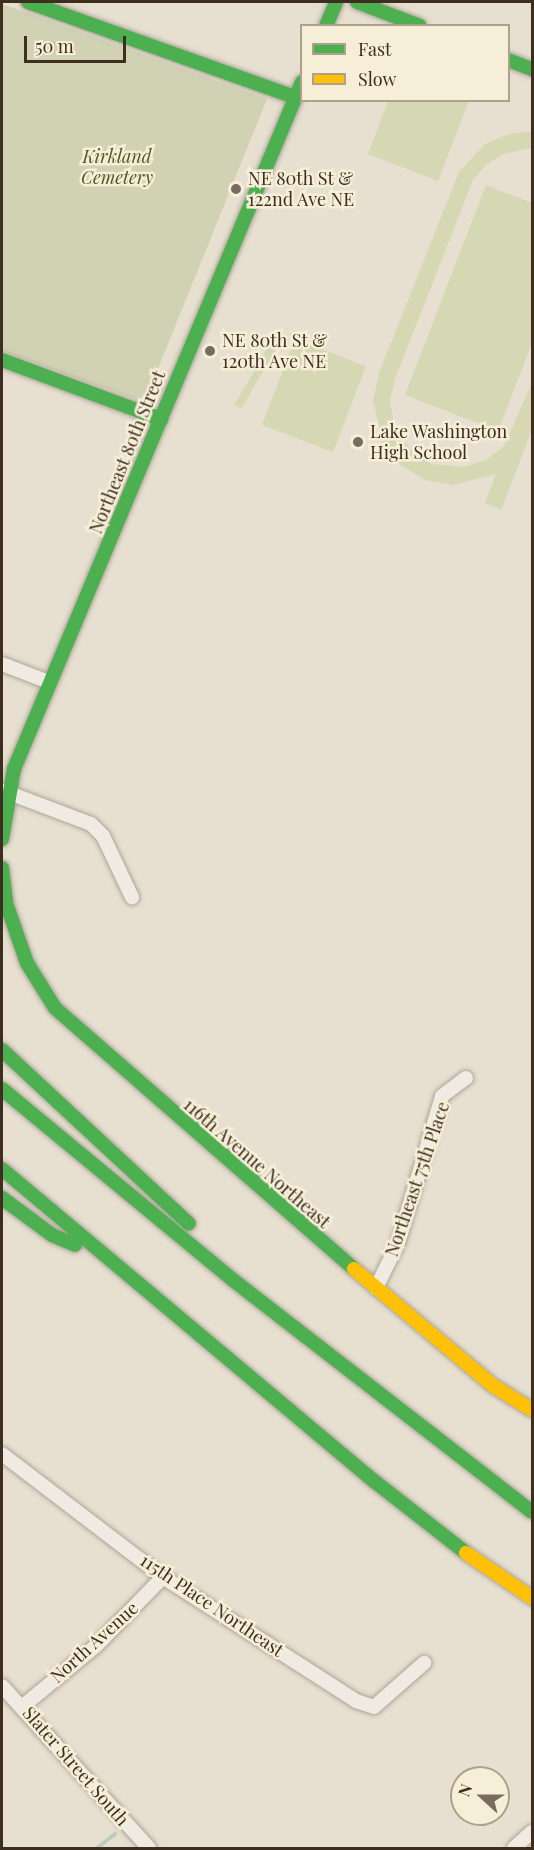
<!DOCTYPE html>
<html>
<head>
<meta charset="utf-8">
<style>
	body { margin:0 }
	#map { position:relative; width:534px; height:1850px; overflow:hidden; background:#e7e0d1; font-family:"Playfair Display",serif }
	div>[style] { position:absolute }
	.green>* { inset:0; background:#d6d7b3; transform-origin:0 0 }
	.cemetery>* { inset:0; background:#d1d1b3 }
	.stream>* { height:4px; margin:-2px; padding:0 2px; transform-origin:2px; border-radius:2px; background:#bcccc2 }
	.roads { filter:drop-shadow(0 0 2px #ada599) drop-shadow(0 0 2px #ada599) }
	.street>* { height:14px; margin:-7px; padding:0 7px; transform-origin:7px; border-radius:7px; background:#efebe3 }
	.fast>* { height:14px; margin:-7px; padding:0 7px; transform-origin:7px; border-radius:7px; background:#4caf50 }
	.slow>* { height:14px; margin:-7px; padding:0 7px; transform-origin:7px; border-radius:7px; background:#ffc107 }
	.dots>* { width:16px; height:16px; translate:-50% -50%; box-sizing:border-box; border:3px solid #f7eed8; border-radius:50% }
	span { translate:-50% -50%; white-space:nowrap; text-align:center; line-height:1.15; -webkit-text-stroke:5px #f7eed8; paint-order:stroke }
	.park-label { font-size:18px; color:#4d5a26; font-style:italic }
	.poi-label { font-size:18px; color:#3d2e20 }
	.left { translate:0 -50%; text-align:left }
	.street-label { font-size:18px; color:#3d2e20 }
	.frame { position:absolute; inset:0; border:3px solid #3d2e20; pointer-events:none }
	.legend { position:absolute; left:300px; top:24px; width:210px; height:78px; box-sizing:border-box; background:#f7eed8; border:2px solid #ada18e; margin:0; padding:8px 10px; list-style:none; font-size:18px; color:#3d2e20 }
	.legend li { display:flex; align-items:center; gap:12px; height:30px }
	.legend b { width:30px; border:2px solid #ada18e }
	.north { position:absolute; left:450px; top:1766px; width:60px; height:60px; box-sizing:border-box; background:#f7eed8; border:2px solid #ada18e; border-radius:50%; rotate:291deg; font-size:16px; font-weight:700; line-height:24px; text-align:center; color:#3d2e20 }
	.north::after { content:''; display:block; margin:auto; width:21px; height:27px; background:#786c5e; clip-path:polygon(50% 0,100% 100%,50% 72%,0 100%) }
	.scale { position:absolute; left:24px; top:36px; width:102px; height:27px; box-sizing:border-box; border:3px solid #3d2e20; border-top:0; padding-left:8px; font-size:18px; line-height:21px; white-space:nowrap; color:#3d2e20; -webkit-text-stroke:4px #f7eed8; paint-order:stroke }
</style>
</head>
<body>
<div id="map">
	<div class="green">
		<i style="clip-path:polygon(388px 101px,469px 101px,438px 181px,368px 154px)"></i>
		<i style="clip-path:polygon(532px 131px,532px 148px,503px 154px,486px 165px,473px 180px,395px 379px,390px 401px,394px 424px,412px 452px,431px 464px,464px 467px,486px 460px,504px 446px,532px 383px,532px 430px,501px 510px,485px 503px,496px 474px,453px 485px,425px 480px,401px 465px,383px 442px,373px 401px,379px 373px,459px 172px,485px 144px,509px 134px)"></i>
		<i style="clip-path:polygon(486px 185px,532px 203px,532px 343px,498px 431px,405px 395px)"></i>
		<i style="left:273px;top:338px;width:8px;height:77px;rotate:30deg"></i>
		<i style="left:295px;top:339px;width:76px;height:92px;rotate:21deg"></i>
	</div>
	<div class="cemetery">
		<i style="clip-path:polygon(2px 4px,267px 99px,149px 391px,138px 400px,2px 351px)"></i>
	</div>
	<div class="stream">
		<i style="left:97px;top:1848px;width:23px;rotate:-38deg"></i>
	</div>
	<div class="roads">
		<div class="street">
			<i style="left:2px;top:664px;width:50px;rotate:21deg"></i>
			<i style="left:4px;top:791px;width:93px;rotate:20.8deg"></i>
			<i style="left:91px;top:824px;width:17px;rotate:45deg"></i>
			<i style="left:103px;top:836px;width:68px;rotate:64.6deg"></i>
			<i style="left:376px;top:1288px;width:50px;rotate:-63.9deg"></i>
			<i style="left:398px;top:1243px;width:153px;rotate:-73.3deg"></i>
			<i style="left:442px;top:1096px;width:30px;rotate:-37deg"></i>
			<i style="left:2px;top:1454px;width:203px;rotate:37.4deg"></i>
			<i style="left:163px;top:1577px;width:229px;rotate:32.7deg"></i>
			<i style="left:356px;top:1701px;width:19px;rotate:18deg"></i>
			<i style="left:374px;top:1707px;width:67px;rotate:-41.3deg"></i>
			<i style="left:2px;top:1686px;width:219px;rotate:47.8deg"></i>
			<i style="left:23px;top:1706px;width:96px;rotate:-39.5deg"></i>
			<i style="left:97px;top:1645px;width:95px;rotate:-45.9deg"></i>
			<i style="left:514px;top:1848px;width:24px;rotate:-42deg"></i>
		</div>
		<div class="fast">
			<i style="left:28px;top:2px;width:283px;rotate:19.6deg"></i>
			<i style="left:357px;top:2px;width:67px;rotate:20.9deg"></i>
			<i style="left:326px;top:26px;width:26px;rotate:-67deg"></i>
			<i style="left:508px;top:60px;width:26px;rotate:21deg"></i>
			<i style="left:2px;top:360px;width:170px;rotate:20.4deg"></i>
			<i style="left:2px;top:839px;width:71px;rotate:-80.3deg"></i>
			<i style="left:14px;top:769px;width:745px;rotate:-67.26deg"></i>
			<i style="left:2px;top:868px;width:35px;rotate:83deg"></i>
			<i style="left:6px;top:903px;width:64px;rotate:70.7deg"></i>
			<i style="left:27px;top:963px;width:53px;rotate:58.1deg"></i>
			<i style="left:55px;top:1008px;width:397px;rotate:41.1deg"></i>
			<i style="left:2px;top:1050px;width:255px;rotate:42.9deg"></i>
			<i style="left:2px;top:1089px;width:300px;rotate:39.6deg"></i>
			<i style="left:233px;top:1280px;width:378px;rotate:37.8deg"></i>
			<i style="left:2px;top:1169px;width:486px;rotate:40deg"></i>
			<i style="left:374px;top:1481px;width:117px;rotate:38deg"></i>
			<i style="left:2px;top:1198px;width:62px;rotate:36.5deg"></i>
			<i style="left:52px;top:1235px;width:25px;rotate:23deg"></i>
		</div>
		<div class="slow">
			<i style="left:354px;top:1269px;width:180px;rotate:40deg"></i>
			<i style="left:492px;top:1385px;width:47px;rotate:32deg"></i>
			<i style="left:466px;top:1553px;width:80px;rotate:34.3deg"></i>
		</div>
	</div>
	<div class="dots">
		<i style="left:236px;top:189px;background:#786c5e"></i>
		<i style="left:210px;top:351px;background:#786c5e"></i>
		<i style="left:358px;top:442px;background:#786c5e"></i>
	</div>
	<div class="park-label">
		<span style="left:117px;top:167px">Kirkland<br>Cemetery</span>
	</div>
	<div class="poi-label">
		<span class="left" style="left:248px;top:189px">NE 80th St &amp;<br>122nd Ave NE</span>
		<span class="left" style="left:222px;top:351px">NE 80th St &amp;<br>120th Ave NE</span>
		<span class="left" style="left:370px;top:442px">Lake Washington<br>High School</span>
	</div>
	<div class="street-label">
		<span style="left:127px;top:452px;rotate:-68deg">Northeast 80th Street</span>
		<span style="left:257px;top:1163px;rotate:41deg">116th Avenue Northeast</span>
		<span style="left:417px;top:1179px;rotate:-71deg">Northeast 75th Place</span>
		<span style="left:212px;top:1605px;rotate:34deg">115th Place Northeast</span>
		<span style="left:94px;top:1642px;rotate:-42deg">North Avenue</span>
		<span style="left:76px;top:1766px;rotate:49deg">Slater Street South</span>
	</div>
	<div class="frame"></div>
	<ul class="legend">
	<li><b style="height:8px;background:#4caf50"></b>Fast</li>
	<li><b style="height:8px;background:#ffc107"></b>Slow</li>
	</ul>
	<div class="north">N</div>
	<div class="scale">50 m</div>
</div>
</body>
</html>
